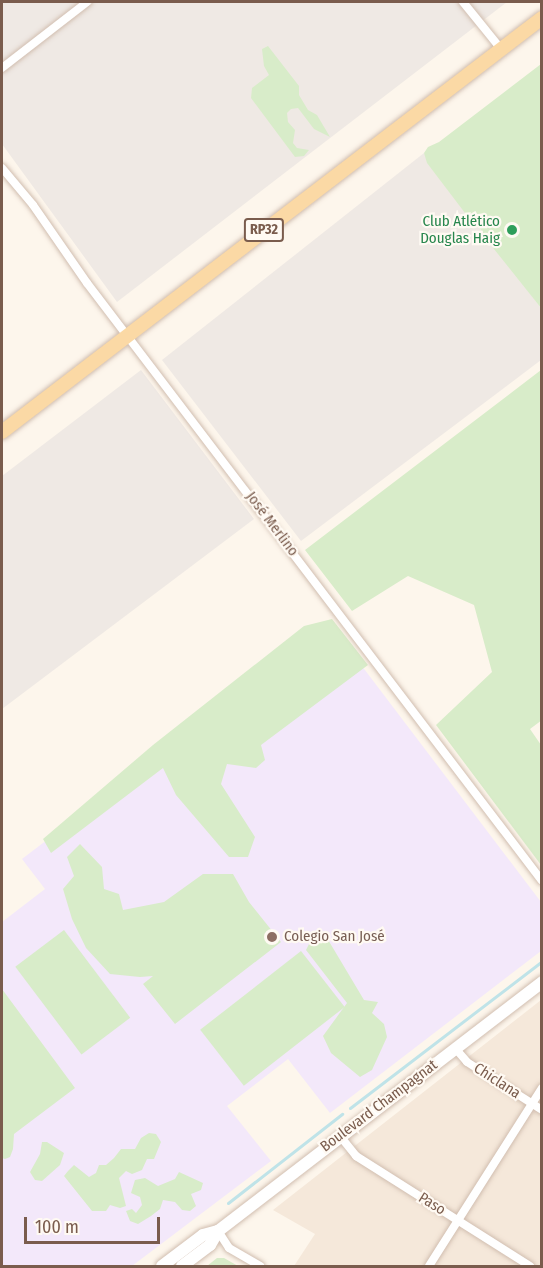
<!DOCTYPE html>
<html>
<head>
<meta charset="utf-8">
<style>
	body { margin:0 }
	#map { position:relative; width:543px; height:1268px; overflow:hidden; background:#fdf6ec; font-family:"Fira Sans Condensed",sans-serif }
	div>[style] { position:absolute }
	.residential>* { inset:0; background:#f5e8da }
	.industrial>* { inset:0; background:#efe9e4 }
	.education>* { inset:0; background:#f3e8fa }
	.green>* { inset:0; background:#d8ecc9; transform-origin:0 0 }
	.stream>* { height:3px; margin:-1.5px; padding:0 1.5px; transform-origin:1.5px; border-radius:1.5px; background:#bfe3e8 }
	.roads { filter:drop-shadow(0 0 2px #d1beb0) drop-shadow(0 0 2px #d1beb0) }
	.minor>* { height:8px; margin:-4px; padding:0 4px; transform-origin:4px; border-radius:4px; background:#fff }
	.secondary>* { height:12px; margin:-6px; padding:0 6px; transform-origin:6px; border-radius:6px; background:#fff }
	.primary>* { height:14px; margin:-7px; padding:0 7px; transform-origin:7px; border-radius:7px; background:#fbd9a5 }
	.dots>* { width:16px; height:16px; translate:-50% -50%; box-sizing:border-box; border:3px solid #fffaf3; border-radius:50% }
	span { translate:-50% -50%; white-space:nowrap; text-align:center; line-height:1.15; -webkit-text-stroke:4.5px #fffaf3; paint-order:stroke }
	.shield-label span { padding:2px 4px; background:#fffaf3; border:2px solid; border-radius:4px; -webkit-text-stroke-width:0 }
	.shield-label { font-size:14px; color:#7a5c4d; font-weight:700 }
	.leisure-label { font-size:15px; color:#27864d }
	.right { translate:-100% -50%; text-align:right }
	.street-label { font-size:15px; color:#7a5c4d }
	.education-label { font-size:15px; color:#785e54 }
	.left { translate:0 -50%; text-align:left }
	.frame { position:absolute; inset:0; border:3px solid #7a5c4d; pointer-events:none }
	.scale { position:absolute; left:24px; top:1217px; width:136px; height:27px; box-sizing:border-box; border:3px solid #7a5c4d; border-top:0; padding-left:8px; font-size:18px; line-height:21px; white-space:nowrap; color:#7a5c4d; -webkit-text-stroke:4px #fffaf3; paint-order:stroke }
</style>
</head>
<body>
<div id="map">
	<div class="residential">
		<i style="clip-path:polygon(541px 1000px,541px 1266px,294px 1266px,315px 1234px,273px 1210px)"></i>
	</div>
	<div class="industrial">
		<i style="clip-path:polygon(2px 2px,507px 2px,117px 302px,2px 144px)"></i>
		<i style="clip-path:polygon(424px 153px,541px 308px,541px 360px,301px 541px,162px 360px)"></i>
		<i style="clip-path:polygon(141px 370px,254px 519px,2px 709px,2px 476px)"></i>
	</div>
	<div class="education">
		<i style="clip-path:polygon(330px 624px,541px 902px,541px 951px,330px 1113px,288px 1059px,227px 1106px,271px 1161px,132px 1266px,2px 1266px,2px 922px,45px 889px,22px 859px)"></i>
	</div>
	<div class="green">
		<i style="clip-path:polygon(268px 46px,299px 86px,299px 95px,308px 110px,317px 115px,330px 137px,314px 129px,298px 108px,291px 109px,287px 113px,288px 122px,295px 130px,293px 143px,297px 148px,309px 150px,304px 156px,295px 157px,251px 98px,252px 88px,269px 75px,264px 66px,262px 49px)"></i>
		<i style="clip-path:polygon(541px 64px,541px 308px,490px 244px,475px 220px,465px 213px,427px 163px,424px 153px,428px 147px,439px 142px)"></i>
		<i style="clip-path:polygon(541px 370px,542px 720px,530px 729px,541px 745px,541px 865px,436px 725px,492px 672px,474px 605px,408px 576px,352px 611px,305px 550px)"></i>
		<i style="clip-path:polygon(332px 619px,368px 665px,261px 745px,265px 760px,256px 768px,227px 764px,221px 784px,255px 837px,248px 857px,229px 857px,176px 795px,163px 768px,51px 853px,43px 839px,153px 745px,304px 626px)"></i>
		<i style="clip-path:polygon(80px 844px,102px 867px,104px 889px,119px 894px,123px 910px,164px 902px,203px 874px,233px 874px,249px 902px,281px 942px,175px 1024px,143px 984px,153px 976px,140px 977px,110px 974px,86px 948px,72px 919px,63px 889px,74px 876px,67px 857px)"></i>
		<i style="left:64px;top:930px;width:110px;height:61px;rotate:53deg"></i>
		<i style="clip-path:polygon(314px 934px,327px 938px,364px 1000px,378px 1002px,372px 1013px,384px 1024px,387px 1037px,372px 1070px,360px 1077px,331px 1053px,323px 1036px,347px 1003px,306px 950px)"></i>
		<i style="left:301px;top:951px;width:71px;height:128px;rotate:52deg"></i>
		<i style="clip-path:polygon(2px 989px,75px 1088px,14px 1134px,13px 1149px,10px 1157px,5px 1159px,2px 1158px)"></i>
		<i style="clip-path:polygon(149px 1133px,156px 1134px,161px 1142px,154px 1159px,147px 1159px,142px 1170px,132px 1174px,126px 1171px,119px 1178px,126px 1206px,120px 1208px,110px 1205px,106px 1211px,92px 1211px,64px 1176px,68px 1171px,74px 1165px,89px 1177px,96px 1173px,99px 1165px,106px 1165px,114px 1158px,121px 1149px,135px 1149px,141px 1138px)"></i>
		<i style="clip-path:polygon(42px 1142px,47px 1142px,64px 1153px,60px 1165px,42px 1181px,35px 1180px,30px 1172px,40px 1154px)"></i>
		<i style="clip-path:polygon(179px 1172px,203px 1183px,201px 1190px,191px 1194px,196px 1206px,190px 1211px,182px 1210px,175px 1202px,163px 1200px,160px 1209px,151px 1216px,138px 1224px,130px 1221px,126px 1211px,132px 1209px,136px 1213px,142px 1205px,140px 1197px,131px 1193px,135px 1180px,145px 1178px,158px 1186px,175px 1179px)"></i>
		<i style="clip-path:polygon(217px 1258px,224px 1258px,238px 1266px,207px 1266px)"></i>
	</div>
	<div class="stream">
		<i style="left:350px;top:1108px;width:242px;rotate:-37.4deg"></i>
		<i style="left:228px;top:1203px;width:145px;rotate:-38deg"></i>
	</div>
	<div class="roads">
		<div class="minor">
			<i style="left:463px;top:2px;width:60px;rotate:51deg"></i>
			<i style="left:2px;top:68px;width:108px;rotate:-37.8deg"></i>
			<i style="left:2px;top:168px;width:48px;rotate:50deg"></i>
			<i style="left:33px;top:205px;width:95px;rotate:55.3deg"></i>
			<i style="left:87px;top:283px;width:751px;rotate:52.73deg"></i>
			<i style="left:455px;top:1048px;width:18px;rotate:49deg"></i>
			<i style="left:467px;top:1062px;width:89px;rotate:32.6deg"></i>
			<i style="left:340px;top:1136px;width:26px;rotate:51deg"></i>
			<i style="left:356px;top:1156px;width:206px;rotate:32.3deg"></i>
			<i style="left:218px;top:1231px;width:20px;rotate:57deg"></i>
			<i style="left:229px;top:1248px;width:36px;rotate:30deg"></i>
			<i style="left:429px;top:1266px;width:211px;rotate:-57.6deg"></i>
		</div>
		<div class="secondary">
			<i style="left:162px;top:1266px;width:51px;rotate:-37.1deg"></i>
			<i style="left:203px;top:1235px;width:16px;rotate:-15deg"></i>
			<i style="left:182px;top:1266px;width:35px;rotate:-37deg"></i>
			<i style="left:210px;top:1245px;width:16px;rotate:-60deg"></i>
			<i style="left:218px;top:1231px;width:409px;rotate:-37.5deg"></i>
		</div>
		<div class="primary">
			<i style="left:2px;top:432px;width:680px;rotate:-37.48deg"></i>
		</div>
	</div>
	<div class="dots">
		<i style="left:512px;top:230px;background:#2e9e5b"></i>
		<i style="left:272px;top:937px;background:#8d6e63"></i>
	</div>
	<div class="shield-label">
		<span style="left:264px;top:230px">RP32</span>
	</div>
	<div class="leisure-label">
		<span class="right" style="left:500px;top:230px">Club Atlético<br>Douglas Haig</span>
	</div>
	<div class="street-label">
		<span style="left:272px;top:524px;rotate:53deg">José Merlino</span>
		<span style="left:497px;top:1081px;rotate:33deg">Chiclana</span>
		<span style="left:379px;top:1106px;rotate:-37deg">Boulevard Champagnat</span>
		<span style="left:432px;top:1204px;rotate:32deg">Paso</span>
	</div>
	<div class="education-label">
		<span class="left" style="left:284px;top:937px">Colegio San José</span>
	</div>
	<div class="frame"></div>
	<div class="scale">100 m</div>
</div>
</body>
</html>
